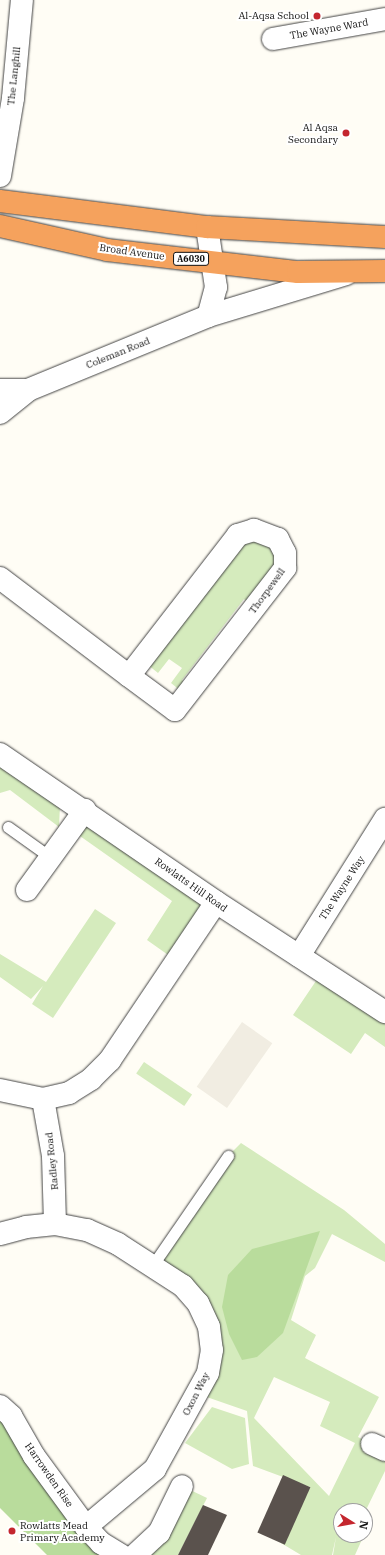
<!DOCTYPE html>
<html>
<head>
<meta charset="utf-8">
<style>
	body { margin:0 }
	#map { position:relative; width:385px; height:1555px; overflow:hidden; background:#fffdf5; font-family:"IBM Plex Serif",serif }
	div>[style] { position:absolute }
	.green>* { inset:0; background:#d5ebbd; transform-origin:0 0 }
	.forest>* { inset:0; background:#b9dc9c }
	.plaza>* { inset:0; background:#f1ede2; transform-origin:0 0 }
	.building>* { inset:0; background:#5a524d; transform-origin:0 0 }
	.roads { filter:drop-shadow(0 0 1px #444) drop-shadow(0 0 1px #444) }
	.lane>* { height:11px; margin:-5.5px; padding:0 5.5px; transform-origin:5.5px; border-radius:5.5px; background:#fff }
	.street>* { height:22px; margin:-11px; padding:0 11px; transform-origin:11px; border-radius:11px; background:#fff }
	.highway>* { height:22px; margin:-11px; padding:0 11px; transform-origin:11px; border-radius:11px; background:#f5a25d }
	.dots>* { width:11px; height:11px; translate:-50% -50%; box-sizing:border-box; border:2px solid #fff; border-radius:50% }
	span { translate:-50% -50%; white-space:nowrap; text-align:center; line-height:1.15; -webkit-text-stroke:4px #fff; paint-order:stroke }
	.shield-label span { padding:1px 3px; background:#fff; border:1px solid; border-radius:3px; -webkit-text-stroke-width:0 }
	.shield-label { font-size:9px; color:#111; font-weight:700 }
	.poi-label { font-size:10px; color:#111 }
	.right { translate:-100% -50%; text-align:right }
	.left { translate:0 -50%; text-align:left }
	.street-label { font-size:10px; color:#111 }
	.north { position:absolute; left:333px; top:1503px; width:40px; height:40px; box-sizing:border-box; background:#fff; border:1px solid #a0a0a0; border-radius:50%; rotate:101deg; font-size:11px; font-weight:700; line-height:16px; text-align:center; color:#111 }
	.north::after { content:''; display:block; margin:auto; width:14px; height:18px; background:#c4262e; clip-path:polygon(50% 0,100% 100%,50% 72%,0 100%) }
</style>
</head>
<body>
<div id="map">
	<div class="green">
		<i style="clip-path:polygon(264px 539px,279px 560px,250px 604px,244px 599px,182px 680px,188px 685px,182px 692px,171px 683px,182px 668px,169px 659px,158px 673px,148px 665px,244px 541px)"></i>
		<i style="clip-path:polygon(0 763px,60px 805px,59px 827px,10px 790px,0 793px)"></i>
		<i style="clip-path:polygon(85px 810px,216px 902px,171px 957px,147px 940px,172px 901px,70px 829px)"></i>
		<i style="clip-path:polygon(95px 909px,116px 923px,53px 1018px,32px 1004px,43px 986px,31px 999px,0 977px,0 954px,46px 982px)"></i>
		<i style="clip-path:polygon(322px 972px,385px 1012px,385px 1047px,365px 1033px,351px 1054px,293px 1015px)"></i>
		<i style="left:144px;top:1062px;width:58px;height:14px;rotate:34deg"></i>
		<i style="clip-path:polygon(evenodd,241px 1143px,344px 1210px,385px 1244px,385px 1262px,332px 1234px,315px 1268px,305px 1276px,291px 1320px,316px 1335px,305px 1358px,379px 1397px,358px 1437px,385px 1450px,385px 1471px,365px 1512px,341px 1511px,341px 1535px,364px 1535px,355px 1555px,333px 1555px,336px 1537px,332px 1555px,301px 1555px,281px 1543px,310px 1487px,253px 1466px,247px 1411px,198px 1394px,209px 1327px,152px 1266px,228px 1156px,241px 1143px,274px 1377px,330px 1402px,320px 1426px,355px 1443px,329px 1496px,254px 1418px,274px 1377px)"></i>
		<i style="clip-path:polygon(212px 1407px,245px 1418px,249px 1464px,232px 1469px,185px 1443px)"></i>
		<i style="clip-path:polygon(182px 1486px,207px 1498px,178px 1555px,135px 1555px)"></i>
	</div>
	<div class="forest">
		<i style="clip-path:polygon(320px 1231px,283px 1333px,257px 1357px,242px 1360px,229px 1334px,222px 1307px,228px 1275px,252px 1249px)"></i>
		<i style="clip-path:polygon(0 1406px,121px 1555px,47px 1555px,0 1508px)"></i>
	</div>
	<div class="plaza">
		<i style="left:242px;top:1022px;width:37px;height:79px;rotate:35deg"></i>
	</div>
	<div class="building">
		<i style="left:283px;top:1475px;width:30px;height:63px;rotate:24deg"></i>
		<i style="clip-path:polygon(203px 1505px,227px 1515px,208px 1555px,178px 1555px)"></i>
	</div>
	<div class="roads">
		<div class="lane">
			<i style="left:8px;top:827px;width:52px;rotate:35.5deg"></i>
			<i style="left:152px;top:1266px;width:134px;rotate:-55.4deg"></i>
		</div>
		<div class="street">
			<i style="left:273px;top:39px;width:114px;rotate:-10.1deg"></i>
			<i style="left:0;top:176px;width:79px;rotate:-80.5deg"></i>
			<i style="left:13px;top:98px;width:98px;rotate:-84.8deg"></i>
			<i style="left:207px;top:227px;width:61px;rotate:81.5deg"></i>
			<i style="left:216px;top:287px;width:30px;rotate:105deg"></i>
			<i style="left:0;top:390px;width:28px"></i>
			<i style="left:0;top:413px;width:36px;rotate:-39deg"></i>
			<i style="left:28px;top:390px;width:195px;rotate:-22.3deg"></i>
			<i style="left:208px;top:316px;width:144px;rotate:-16.9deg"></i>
			<i style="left:0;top:578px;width:162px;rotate:37.2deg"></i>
			<i style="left:129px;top:676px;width:57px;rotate:36.5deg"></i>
			<i style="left:175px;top:710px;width:180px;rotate:-52.2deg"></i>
			<i style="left:285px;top:568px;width:15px;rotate:-90deg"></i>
			<i style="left:285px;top:553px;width:16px;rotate:-117deg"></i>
			<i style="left:278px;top:539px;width:26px;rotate:-159deg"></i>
			<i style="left:254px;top:530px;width:17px;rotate:163deg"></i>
			<i style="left:238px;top:535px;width:178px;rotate:127.7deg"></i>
			<i style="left:0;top:754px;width:262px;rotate:34.4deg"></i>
			<i style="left:216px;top:902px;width:202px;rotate:33.1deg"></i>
			<i style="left:27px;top:890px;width:99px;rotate:-54.1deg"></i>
			<i style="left:299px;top:956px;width:162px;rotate:-57.9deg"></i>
			<i style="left:0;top:1090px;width:44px;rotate:11.8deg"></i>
			<i style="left:43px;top:1099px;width:27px;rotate:-13deg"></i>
			<i style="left:69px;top:1093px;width:26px;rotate:-32deg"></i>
			<i style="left:91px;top:1079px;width:27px;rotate:-45deg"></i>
			<i style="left:110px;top:1060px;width:190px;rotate:-56.1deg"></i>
			<i style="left:43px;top:1099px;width:58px;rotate:80deg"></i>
			<i style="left:53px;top:1156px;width:68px;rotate:88.3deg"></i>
			<i style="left:0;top:1234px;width:27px;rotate:-15deg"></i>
			<i style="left:26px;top:1227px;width:29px;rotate:-6deg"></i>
			<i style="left:55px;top:1224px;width:33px;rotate:11deg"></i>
			<i style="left:87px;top:1230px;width:34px;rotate:24deg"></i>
			<i style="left:118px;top:1244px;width:77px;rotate:32.9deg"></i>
			<i style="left:183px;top:1286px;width:23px;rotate:49deg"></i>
			<i style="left:198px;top:1303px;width:26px;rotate:65deg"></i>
			<i style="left:209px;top:1327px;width:23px;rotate:83deg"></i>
			<i style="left:212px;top:1350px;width:23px;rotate:100deg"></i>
			<i style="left:208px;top:1373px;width:110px;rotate:118.9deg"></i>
			<i style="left:155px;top:1469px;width:90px;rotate:140deg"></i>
			<i style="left:0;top:1406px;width:15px;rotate:42deg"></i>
			<i style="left:11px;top:1416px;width:46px;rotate:60.1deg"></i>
			<i style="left:34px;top:1456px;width:88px;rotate:53.8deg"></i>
			<i style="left:86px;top:1527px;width:22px;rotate:47deg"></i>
			<i style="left:101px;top:1543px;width:23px;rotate:31deg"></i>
			<i style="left:372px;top:1444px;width:14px;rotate:25deg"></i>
			<i style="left:135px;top:1555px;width:33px;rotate:-43deg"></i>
			<i style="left:159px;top:1533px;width:52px;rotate:-63.9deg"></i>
		</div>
		<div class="highway">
			<i style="left:0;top:201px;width:209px;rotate:7.2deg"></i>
			<i style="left:207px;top:227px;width:178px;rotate:3.2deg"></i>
			<i style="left:0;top:226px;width:110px;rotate:12.6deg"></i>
			<i style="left:107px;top:250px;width:192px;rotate:6.6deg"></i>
			<i style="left:298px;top:272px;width:87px;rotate:-0.7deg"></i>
		</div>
	</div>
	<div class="dots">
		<i style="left:317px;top:16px;background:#c4262e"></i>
		<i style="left:346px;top:133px;background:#c4262e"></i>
		<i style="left:12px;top:1531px;background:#c4262e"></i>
	</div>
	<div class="shield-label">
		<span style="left:191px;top:259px">A6030</span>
	</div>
	<div class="poi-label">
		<span class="right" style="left:309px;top:16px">Al-Aqsa School</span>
		<span class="right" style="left:338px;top:133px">Al Aqsa<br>Secondary</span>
		<span class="left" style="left:20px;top:1531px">Rowlatts Mead<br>Primary Academy</span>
	</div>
	<div class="street-label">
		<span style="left:329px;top:29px;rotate:-10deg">The Wayne Ward</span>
		<span style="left:14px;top:76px;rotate:-84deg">The Langhill</span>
		<span style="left:132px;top:252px;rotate:8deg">Broad Avenue</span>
		<span style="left:118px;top:353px;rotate:-22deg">Coleman Road</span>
		<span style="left:267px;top:591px;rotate:-54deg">Thorpewell</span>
		<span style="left:191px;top:885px;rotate:35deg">Rowlatts Hill Road</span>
		<span style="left:342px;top:888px;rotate:-57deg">The Wayne Way</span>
		<span style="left:52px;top:1161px;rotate:-96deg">Radley Road</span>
		<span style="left:196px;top:1394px;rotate:-63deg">Oxon Way</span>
		<span style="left:49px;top:1475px;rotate:55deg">Harrowden Rise</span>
	</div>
	<div class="north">N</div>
</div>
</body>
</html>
